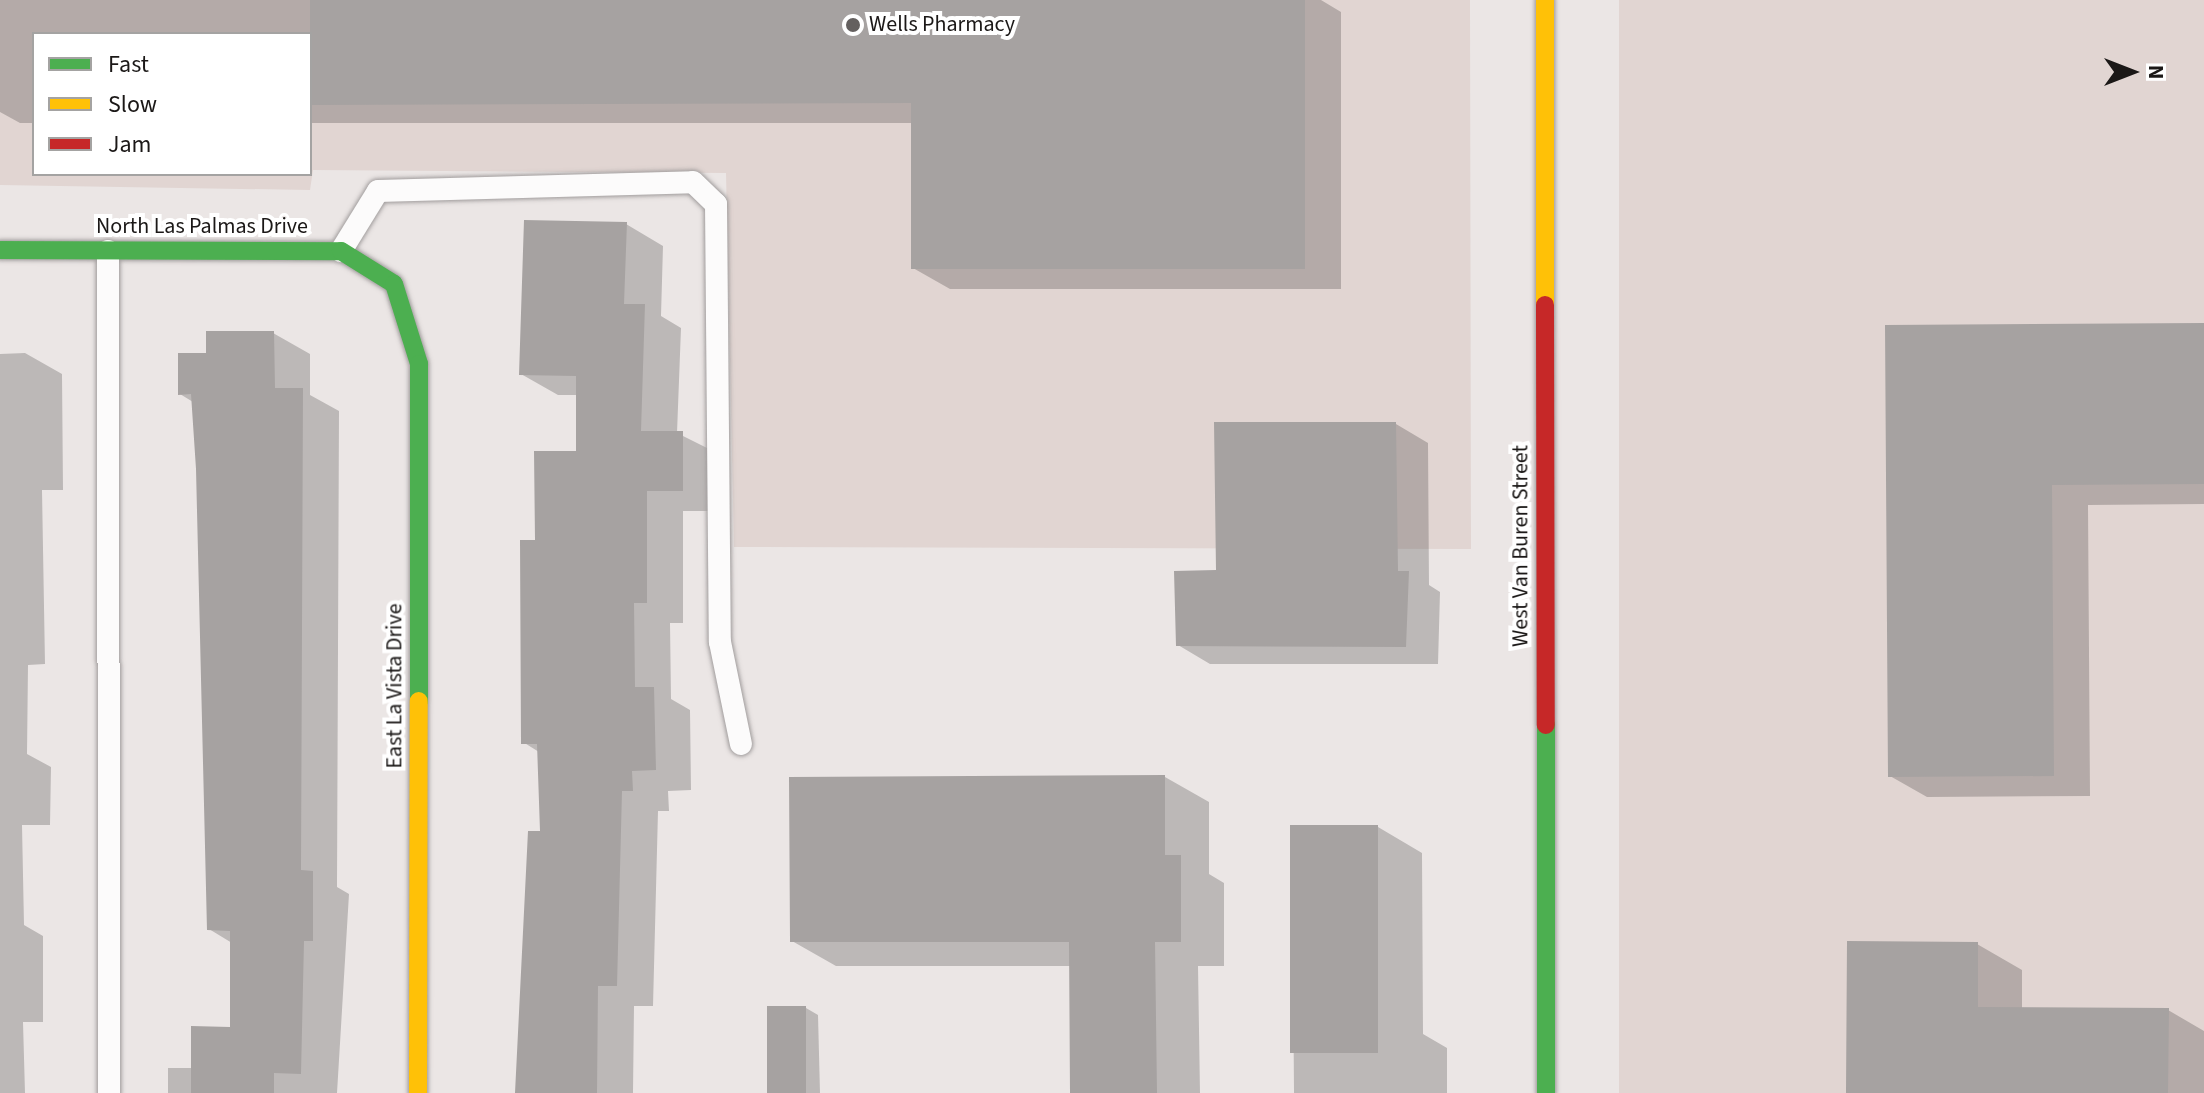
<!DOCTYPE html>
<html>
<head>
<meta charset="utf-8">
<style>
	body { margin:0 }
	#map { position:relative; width:2204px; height:1093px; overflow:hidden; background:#ebe6e5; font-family:"Source Sans 3",sans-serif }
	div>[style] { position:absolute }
	.built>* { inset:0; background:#e1d5d2; transform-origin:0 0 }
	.shadow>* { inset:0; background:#0003 }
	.building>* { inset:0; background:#a6a2a1; transform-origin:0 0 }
	.roads { filter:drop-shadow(0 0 2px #a19d9d) drop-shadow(0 0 2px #a19d9d) }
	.lane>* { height:22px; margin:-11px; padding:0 11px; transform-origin:11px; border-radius:11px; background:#fcfbfb }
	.fast>* { height:18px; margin:-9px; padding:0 9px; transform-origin:9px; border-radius:9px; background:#4caf50 }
	.slow>* { height:18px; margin:-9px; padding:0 9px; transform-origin:9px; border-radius:9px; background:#ffc107 }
	.jam>* { height:18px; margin:-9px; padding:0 9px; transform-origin:9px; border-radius:9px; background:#c62828 }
	.dots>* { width:22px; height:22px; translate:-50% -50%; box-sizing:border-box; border:4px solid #fff; border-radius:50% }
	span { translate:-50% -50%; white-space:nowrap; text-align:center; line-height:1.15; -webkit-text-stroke:8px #fff; paint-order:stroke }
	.poi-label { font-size:22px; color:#1b1817 }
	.left { translate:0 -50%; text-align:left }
	.street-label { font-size:22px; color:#1b1817 }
	.legend { position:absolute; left:32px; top:32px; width:280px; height:144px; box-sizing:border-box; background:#fff; border:2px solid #a4a3a2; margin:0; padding:10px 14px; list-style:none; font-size:24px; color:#1b1817 }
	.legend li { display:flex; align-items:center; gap:16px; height:40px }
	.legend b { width:40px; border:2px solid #a4a3a2 }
	.north { position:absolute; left:2092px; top:32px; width:80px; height:80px; -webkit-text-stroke:6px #fff; paint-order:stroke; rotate:90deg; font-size:22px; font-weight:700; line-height:32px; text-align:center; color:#1b1817 }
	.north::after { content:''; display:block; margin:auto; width:28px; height:36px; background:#1b1817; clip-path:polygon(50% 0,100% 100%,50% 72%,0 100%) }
</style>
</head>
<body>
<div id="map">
	<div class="built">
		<i style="clip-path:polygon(evenodd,0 0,1470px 0,1471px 549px,734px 547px,726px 173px,313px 170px,310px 190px,0 185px,0 0,34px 34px,310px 34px,310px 174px,34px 174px,34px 34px)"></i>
		<i style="left:1619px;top:0;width:585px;height:1093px"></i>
	</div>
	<div class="shadow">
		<i style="clip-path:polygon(0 0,1321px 0,1341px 12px,1341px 289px,950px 289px,913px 268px,913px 123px,310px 123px,310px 34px,34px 34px,34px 123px,20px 123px,0 112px)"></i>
		<i style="clip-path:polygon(626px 224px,663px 246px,661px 316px,681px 328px,677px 433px,719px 454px,719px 511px,683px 511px,683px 623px,670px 623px,671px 699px,690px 710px,691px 790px,668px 791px,669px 811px,658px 811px,653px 1006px,634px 1006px,633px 1093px,519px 1093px,542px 833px,539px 752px,523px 742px,537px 542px,578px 453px,578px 395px,558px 395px,521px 374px)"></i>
		<i style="clip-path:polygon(2204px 325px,2204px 504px,2088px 505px,2090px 796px,1927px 797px,1890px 776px,1887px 327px)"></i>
		<i style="clip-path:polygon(273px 333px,310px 354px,310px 395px,339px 411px,337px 887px,349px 894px,337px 1093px,168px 1093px,168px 1068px,193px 1068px,232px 1029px,232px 943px,209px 929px,198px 468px,193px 402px,180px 394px,208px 355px)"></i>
		<i style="clip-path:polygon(25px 353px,62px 374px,63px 490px,42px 490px,45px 664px,28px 665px,27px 754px,51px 767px,50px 825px,22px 825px,24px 925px,43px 936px,43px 1022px,23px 1022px,25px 1093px,0 1093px,0 354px)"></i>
		<i style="clip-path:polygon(1396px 424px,1428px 443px,1429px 585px,1440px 592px,1438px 664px,1210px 664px,1178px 645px,1218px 572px)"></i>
		<i style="clip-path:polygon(1165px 777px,1209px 802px,1209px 874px,1224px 883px,1224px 966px,1198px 966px,1200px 1093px,1072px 1093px,1071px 966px,836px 966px,792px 941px)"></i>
		<i style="clip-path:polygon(1378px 827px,1422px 853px,1423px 1034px,1447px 1048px,1447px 1093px,1294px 1093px,1292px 828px)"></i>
		<i style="clip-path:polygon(1977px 944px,2022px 970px,2022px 1009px,2168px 1010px,2204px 1031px,2204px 1093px,1848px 1093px)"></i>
		<i style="clip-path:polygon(806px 1008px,818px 1015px,820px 1093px,771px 1093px)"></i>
	</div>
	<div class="building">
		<i style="clip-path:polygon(310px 0,1305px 0,1305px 269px,911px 269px,911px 103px,310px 105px)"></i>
		<i style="clip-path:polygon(524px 220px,627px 222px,624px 304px,645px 304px,641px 431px,683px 431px,683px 491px,647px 491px,647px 603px,634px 603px,635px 687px,654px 687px,656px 770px,632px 771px,633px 791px,622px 791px,617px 986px,598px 986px,597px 1093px,515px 1093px,528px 831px,540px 831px,537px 744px,521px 744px,520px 540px,535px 540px,534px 451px,576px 451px,576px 376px,519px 375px)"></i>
		<i style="clip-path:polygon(2204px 323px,2204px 484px,2052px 485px,2054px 776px,1888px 777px,1885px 325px)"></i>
		<i style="clip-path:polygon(206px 331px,274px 331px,275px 388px,303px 388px,301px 870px,313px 871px,313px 941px,304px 941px,301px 1074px,274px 1073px,274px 1093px,191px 1093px,191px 1026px,230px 1027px,230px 931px,207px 930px,196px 469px,191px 394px,178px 395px,178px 353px,206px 353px)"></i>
		<i style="clip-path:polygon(1214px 422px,1396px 422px,1398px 571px,1409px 571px,1406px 647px,1176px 646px,1174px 571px,1216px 570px)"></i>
		<i style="clip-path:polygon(1165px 775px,1165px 855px,1181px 855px,1181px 942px,1155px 942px,1157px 1093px,1070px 1093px,1069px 942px,790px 942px,789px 777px)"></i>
		<i style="left:1378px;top:825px;width:228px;height:88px;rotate:90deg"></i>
		<i style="clip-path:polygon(1847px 941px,1978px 942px,1978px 1007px,2169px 1008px,2168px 1093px,1846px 1093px)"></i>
		<i style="left:767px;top:1006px;width:39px;height:87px"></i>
	</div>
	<div class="roads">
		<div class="lane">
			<i style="left:108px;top:251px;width:842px;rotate:89.93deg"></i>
			<i style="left:341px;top:251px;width:70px;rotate:-58.3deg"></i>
			<i style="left:378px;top:191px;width:315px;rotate:-1.6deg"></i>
			<i style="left:693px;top:182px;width:32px;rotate:44deg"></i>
			<i style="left:716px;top:204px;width:438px;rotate:89.5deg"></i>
			<i style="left:720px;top:642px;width:104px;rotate:78.4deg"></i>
		</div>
		<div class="fast">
			<i style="left:0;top:250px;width:341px;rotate:0.2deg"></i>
			<i style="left:341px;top:251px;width:62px;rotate:31.9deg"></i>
			<i style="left:394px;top:284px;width:84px;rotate:72.6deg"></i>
			<i style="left:419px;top:364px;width:337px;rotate:90deg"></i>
			<i style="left:1546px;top:725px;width:368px;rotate:90deg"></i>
		</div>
		<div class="slow">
			<i style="left:1545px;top:0;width:305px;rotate:90deg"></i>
			<i style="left:418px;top:1093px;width:392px;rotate:-89.9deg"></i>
		</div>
		<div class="jam">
			<i style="left:1545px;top:305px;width:420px;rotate:89.9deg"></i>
		</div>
	</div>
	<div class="dots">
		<i style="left:853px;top:25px;background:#64605f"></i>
	</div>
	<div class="poi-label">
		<span class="left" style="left:869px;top:25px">Wells Pharmacy</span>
	</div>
	<div class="street-label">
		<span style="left:202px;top:227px">North Las Palmas Drive</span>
		<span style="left:1521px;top:546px;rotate:-90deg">West Van Buren Street</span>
		<span style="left:395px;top:686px;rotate:-90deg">East La Vista Drive</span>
	</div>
	<ul class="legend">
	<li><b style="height:10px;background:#4caf50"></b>Fast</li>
	<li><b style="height:10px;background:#ffc107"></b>Slow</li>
	<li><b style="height:10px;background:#c62828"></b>Jam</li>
	</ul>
	<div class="north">N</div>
</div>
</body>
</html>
